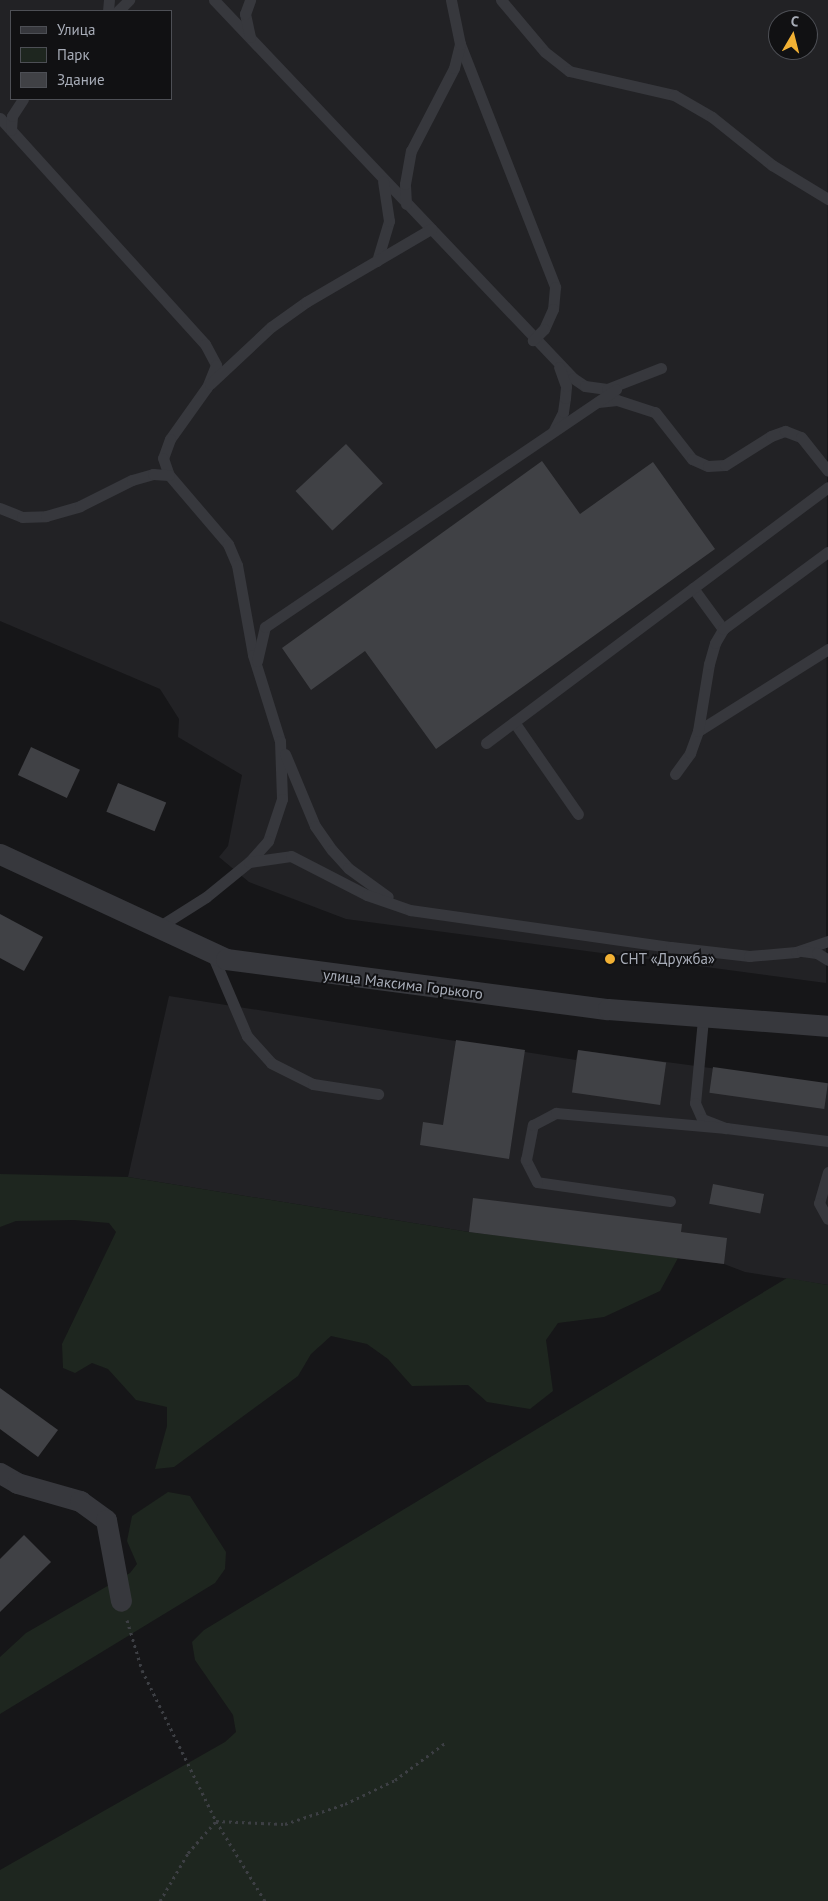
<!DOCTYPE html>
<html>
<head>
<meta charset="utf-8">
<style>
	body { margin:0 }
	#map { position:relative; width:828px; height:1901px; overflow:hidden; background:#161618; font-family:"PT Sans",sans-serif }
	div>[style] { position:absolute }
	.built>* { inset:0; background:#222225 }
	.green>* { inset:0; background:#1e261f }
	.building>* { inset:0; background:#404145; transform-origin:0 0 }
	.path>* { height:3px; margin-top:-1.5px; transform-origin:0; background:repeating-linear-gradient(90deg,#3d3f44 0 2.5px,transparent 0 6.5px) }
	.service>* { height:11px; margin:-5.5px; padding:0 5.5px; transform-origin:5.5px; border-radius:5.5px; background:#37383d }
	.minor>* { height:21px; margin:-10.5px; padding:0 10.5px; transform-origin:10.5px; border-radius:10.5px; background:#37383d }
	.dots>* { width:14px; height:14px; translate:-50% -50%; box-sizing:border-box; border:2px solid #111113; border-radius:50% }
	span { translate:-50% -50%; white-space:nowrap; text-align:center; line-height:1.15; -webkit-text-stroke:4px #111113; paint-order:stroke }
	.poi-label { font-size:15px; color:#a8adb8 }
	.left { translate:0 -50%; text-align:left }
	.street-label { font-size:15px; color:#a8adb8 }
	.legend { position:absolute; left:10px; top:10px; width:162px; height:90px; box-sizing:border-box; background:#111113; border:1px solid #4d4f55; margin:0; padding:6px 9px; list-style:none; font-size:15px; color:#a8adb8 }
	.legend li { display:flex; align-items:center; gap:10px; height:25px }
	.legend b { width:25px; border:1px solid #4d4f55 }
	.north { position:absolute; left:768px; top:10px; width:50px; height:50px; box-sizing:border-box; background:#111113; border:1px solid #4d4f55; border-radius:50%; rotate:8deg; font-size:14px; font-weight:700; line-height:20px; text-align:center; color:#a8adb8 }
	.north::after { content:''; display:block; margin:auto; width:18px; height:22px; background:#f2b134; clip-path:polygon(50% 0,100% 100%,50% 72%,0 100%) }
</style>
</head>
<body>
<div id="map">
	<div class="built">
		<i style="clip-path:polygon(evenodd,0 0,828px 0,826px 983px,346px 919px,249px 882px,219px 857px,228px 846px,242px 775px,178px 737px,179px 719px,160px 689px,0 621px,0 0,11px 11px,171px 11px,171px 99px,11px 99px,11px 11px,0 0,778px 20px,808px 20px,808px 50px,778px 50px,778px 20px)"></i>
		<i style="clip-path:polygon(169px 996px,576px 1060px,578px 1050px,828px 1084px,828px 1285px,745px 1272px,724px 1264px,469px 1232px,128px 1177px)"></i>
	</div>
	<div class="green">
		<i style="clip-path:polygon(0 1174px,128px 1177px,469px 1232px,678px 1258px,660px 1291px,604px 1317px,558px 1323px,546px 1340px,553px 1391px,530px 1409px,487px 1402px,468px 1385px,412px 1386px,388px 1359px,367px 1344px,331px 1336px,311px 1354px,298px 1376px,174px 1467px,155px 1469px,167px 1426px,167px 1407px,136px 1400px,108px 1369px,92px 1363px,75px 1373px,63px 1368px,62px 1344px,116px 1232px,109px 1223px,74px 1220px,16px 1221px,0 1227px)"></i>
		<i style="clip-path:polygon(787px 1278px,828px 1285px,828px 1901px,0 1901px,0 1870px,225px 1742px,236px 1732px,233px 1715px,195px 1660px,192px 1642px,204px 1630px)"></i>
		<i style="clip-path:polygon(168px 1492px,190px 1496px,226px 1552px,225px 1569px,215px 1583px,0 1714px,0 1657px,26px 1633px,130px 1573px,137px 1564px,127px 1541px,132px 1516px)"></i>
	</div>
	<div class="building">
		<i style="left:346px;top:444px;width:54px;height:69px;rotate:47deg"></i>
		<i style="clip-path:polygon(542px 461px,580px 514px,653px 462px,715px 549px,436px 749px,365px 651px,311px 690px,282px 648px)"></i>
		<i style="left:31px;top:747px;width:54px;height:31px;rotate:25deg"></i>
		<i style="left:118px;top:783px;width:52px;height:31px;rotate:22deg"></i>
		<i style="clip-path:polygon(0 914px,43px 937px,24px 971px,0 958px)"></i>
		<i style="clip-path:polygon(456px 1040px,525px 1050px,509px 1159px,420px 1145px,423px 1122px,443px 1125px)"></i>
		<i style="left:578px;top:1050px;width:89px;height:43px;rotate:8deg"></i>
		<i style="left:713px;top:1067px;width:116px;height:26px;rotate:8deg"></i>
		<i style="left:713px;top:1184px;width:52px;height:20px;rotate:11deg"></i>
		<i style="clip-path:polygon(473px 1198px,682px 1224px,681px 1232px,727px 1238px,724px 1264px,469px 1232px)"></i>
		<i style="clip-path:polygon(0 1388px,58px 1430px,38px 1457px,0 1429px)"></i>
		<i style="clip-path:polygon(24px 1535px,51px 1562px,0 1612px,0 1559px)"></i>
	</div>
	<div class="path">
		<i style="left:127px;top:1620px;width:52px;rotate:73.3deg"></i>
		<i style="left:142px;top:1670px;width:168px;rotate:63.9deg"></i>
		<i style="left:216px;top:1821px;width:94px;rotate:58.5deg"></i>
		<i style="left:160px;top:1901px;width:56px;rotate:-59.7deg"></i>
		<i style="left:188px;top:1853px;width:43px;rotate:-48.8deg"></i>
		<i style="left:216px;top:1821px;width:69px;rotate:2.5deg"></i>
		<i style="left:285px;top:1824px;width:63px;rotate:-18.4deg"></i>
		<i style="left:345px;top:1804px;width:55px;rotate:-25.6deg"></i>
		<i style="left:395px;top:1780px;width:62px;rotate:-36.5deg"></i>
	</div>
	<div class="service">
		<i style="left:214px;top:0;width:521px;rotate:46.48deg"></i>
		<i style="left:573px;top:378px;width:14px;rotate:34deg"></i>
		<i style="left:585px;top:386px;width:22px;rotate:8deg"></i>
		<i style="left:607px;top:389px;width:58px;rotate:-21.3deg"></i>
		<i style="left:501px;top:0;width:68px;rotate:49.8deg"></i>
		<i style="left:545px;top:52px;width:31px;rotate:38deg"></i>
		<i style="left:569px;top:71px;width:108px;rotate:12.9deg"></i>
		<i style="left:674px;top:95px;width:44px;rotate:30.1deg"></i>
		<i style="left:712px;top:117px;width:77px;rotate:38.7deg"></i>
		<i style="left:772px;top:165px;width:66px;rotate:31.3deg"></i>
		<i style="left:108px;top:11px;width:11px;rotate:-85deg"></i>
		<i style="left:118px;top:11px;width:16px;rotate:-45deg"></i>
		<i style="left:250px;top:37px;width:24px;rotate:-102deg"></i>
		<i style="left:245px;top:14px;width:15px;rotate:-70deg"></i>
		<i style="left:460px;top:44px;width:261px;rotate:68.6deg"></i>
		<i style="left:555px;top:287px;width:22px;rotate:95deg"></i>
		<i style="left:553px;top:309px;width:22px;rotate:114deg"></i>
		<i style="left:544px;top:329px;width:16px;rotate:135deg"></i>
		<i style="left:0;top:118px;width:305px;rotate:47.8deg"></i>
		<i style="left:205px;top:344px;width:24px;rotate:62deg"></i>
		<i style="left:216px;top:365px;width:24px;rotate:112deg"></i>
		<i style="left:207px;top:387px;width:64px;rotate:125.4deg"></i>
		<i style="left:170px;top:439px;width:20px;rotate:110deg"></i>
		<i style="left:163px;top:458px;width:18px;rotate:71deg"></i>
		<i style="left:169px;top:475px;width:91px;rotate:49.5deg"></i>
		<i style="left:228px;top:544px;width:23px;rotate:67deg"></i>
		<i style="left:237px;top:565px;width:91px;rotate:79.9deg"></i>
		<i style="left:253px;top:655px;width:90px;rotate:72.6deg"></i>
		<i style="left:280px;top:741px;width:58px;rotate:88deg"></i>
		<i style="left:282px;top:799px;width:44px;rotate:108.4deg"></i>
		<i style="left:268px;top:841px;width:28px;rotate:132deg"></i>
		<i style="left:249px;top:862px;width:55px;rotate:140.9deg"></i>
		<i style="left:206px;top:897px;width:58px;rotate:147.7deg"></i>
		<i style="left:11px;top:130px;width:14px;rotate:-86deg"></i>
		<i style="left:12px;top:116px;width:20px;rotate:-57deg"></i>
		<i style="left:406px;top:204px;width:20px;rotate:-93deg"></i>
		<i style="left:405px;top:184px;width:34px;rotate:-80deg"></i>
		<i style="left:411px;top:151px;width:93px;rotate:-62.6deg"></i>
		<i style="left:454px;top:68px;width:25px;rotate:-76deg"></i>
		<i style="left:460px;top:44px;width:45px;rotate:-101.6deg"></i>
		<i style="left:377px;top:261px;width:42px;rotate:-73.3deg"></i>
		<i style="left:389px;top:221px;width:40px;rotate:-98.5deg"></i>
		<i style="left:210px;top:384px;width:83px;rotate:-43.1deg"></i>
		<i style="left:271px;top:327px;width:43px;rotate:-35.5deg"></i>
		<i style="left:306px;top:302px;width:145px;rotate:-30.3deg"></i>
		<i style="left:598px;top:402px;width:19px;rotate:-6deg"></i>
		<i style="left:617px;top:400px;width:40px;rotate:18deg"></i>
		<i style="left:655px;top:412px;width:60px;rotate:51.8deg"></i>
		<i style="left:692px;top:459px;width:17px;rotate:24deg"></i>
		<i style="left:708px;top:466px;width:17px;rotate:-3deg"></i>
		<i style="left:725px;top:465px;width:54px;rotate:-32.2deg"></i>
		<i style="left:771px;top:436px;width:15px;rotate:-20deg"></i>
		<i style="left:785px;top:431px;width:17px;rotate:21deg"></i>
		<i style="left:801px;top:437px;width:43px;rotate:51.5deg"></i>
		<i style="left:554px;top:430px;width:20px;rotate:-63deg"></i>
		<i style="left:563px;top:412px;width:14px;rotate:-82deg"></i>
		<i style="left:565px;top:398px;width:12px;rotate:-85deg"></i>
		<i style="left:566px;top:386px;width:20px;rotate:-110deg"></i>
		<i style="left:0;top:508px;width:24px;rotate:22deg"></i>
		<i style="left:22px;top:517px;width:24px;rotate:-2deg"></i>
		<i style="left:46px;top:516px;width:35px;rotate:-16deg"></i>
		<i style="left:80px;top:506px;width:58px;rotate:-26.6deg"></i>
		<i style="left:132px;top:480px;width:22px;rotate:-16deg"></i>
		<i style="left:153px;top:474px;width:16px;rotate:4deg"></i>
		<i style="left:693px;top:588px;width:51px;rotate:53.8deg"></i>
		<i style="left:257px;top:661px;width:35px;rotate:-77deg"></i>
		<i style="left:265px;top:627px;width:424px;rotate:-34.1deg"></i>
		<i style="left:514px;top:722px;width:112px;rotate:55.2deg"></i>
		<i style="left:698px;top:731px;width:154px;rotate:-32.2deg"></i>
		<i style="left:486px;top:743px;width:427px;rotate:-36.8deg"></i>
		<i style="left:285px;top:754px;width:78px;rotate:67.4deg"></i>
		<i style="left:315px;top:826px;width:29px;rotate:55deg"></i>
		<i style="left:332px;top:850px;width:24px;rotate:48deg"></i>
		<i style="left:348px;top:868px;width:49px;rotate:35.9deg"></i>
		<i style="left:675px;top:774px;width:26px;rotate:-54deg"></i>
		<i style="left:690px;top:753px;width:23px;rotate:-70deg"></i>
		<i style="left:698px;top:731px;width:68px;rotate:-80.7deg"></i>
		<i style="left:709px;top:664px;width:22px;rotate:-74deg"></i>
		<i style="left:715px;top:643px;width:16px;rotate:-60deg"></i>
		<i style="left:723px;top:629px;width:130px;rotate:-36.3deg"></i>
		<i style="left:249px;top:862px;width:42px;rotate:-8.1deg"></i>
		<i style="left:291px;top:856px;width:85px;rotate:27.2deg"></i>
		<i style="left:367px;top:895px;width:46px;rotate:19.2deg"></i>
		<i style="left:410px;top:910px;width:264px;rotate:8.1deg"></i>
		<i style="left:671px;top:947px;width:79px;rotate:6.6deg"></i>
		<i style="left:749px;top:956px;width:47px;rotate:-4.9deg"></i>
		<i style="left:796px;top:952px;width:34px;rotate:-19deg"></i>
		<i style="left:802px;top:951px;width:15px;rotate:8deg"></i>
		<i style="left:817px;top:953px;width:13px;rotate:32deg"></i>
		<i style="left:212px;top:954px;width:89px;rotate:66.9deg"></i>
		<i style="left:247px;top:1036px;width:36px;rotate:48deg"></i>
		<i style="left:271px;top:1063px;width:47px;rotate:26.6deg"></i>
		<i style="left:313px;top:1084px;width:66px;rotate:8.7deg"></i>
		<i style="left:703px;top:1019px;width:84px;rotate:95.4deg"></i>
		<i style="left:695px;top:1103px;width:17px;rotate:66deg"></i>
		<i style="left:702px;top:1119px;width:26px;rotate:21deg"></i>
		<i style="left:726px;top:1128px;width:103px;rotate:7.3deg"></i>
		<i style="left:828px;top:1172px;width:32px;rotate:106deg"></i>
		<i style="left:819px;top:1203px;width:18px;rotate:61deg"></i>
		<i style="left:670px;top:1201px;width:134px;rotate:-171.9deg"></i>
		<i style="left:537px;top:1182px;width:25px;rotate:-117deg"></i>
		<i style="left:526px;top:1160px;width:36px;rotate:-79deg"></i>
		<i style="left:533px;top:1125px;width:26px;rotate:-28deg"></i>
		<i style="left:556px;top:1113px;width:171px;rotate:5deg"></i>
	</div>
	<div class="minor">
		<i style="left:0;top:854px;width:249px;rotate:24.9deg"></i>
		<i style="left:226px;top:959px;width:385px;rotate:7.5deg"></i>
		<i style="left:608px;top:1009px;width:221px;rotate:4.4deg"></i>
		<i style="left:0;top:1473px;width:20px;rotate:30deg"></i>
		<i style="left:17px;top:1483px;width:66px;rotate:15.9deg"></i>
		<i style="left:80px;top:1501px;width:32px;rotate:36deg"></i>
		<i style="left:106px;top:1520px;width:82px;rotate:79.5deg"></i>
	</div>
	<div class="dots">
		<i style="left:610px;top:959px;background:#f2b134"></i>
	</div>
	<div class="poi-label">
		<span class="left" style="left:620px;top:959px">СНТ «Дружба»</span>
	</div>
	<div class="street-label">
		<span style="left:403px;top:984px;rotate:7deg">улица Максима Горького</span>
	</div>
	<ul class="legend">
	<li><b style="height:6px;background:#37383d"></b>Улица</li>
	<li><b style="height:14px;background:#1e261f"></b>Парк</li>
	<li><b style="height:14px;background:#404145"></b>Здание</li>
	</ul>
	<div class="north">С</div>
</div>
</body>
</html>
